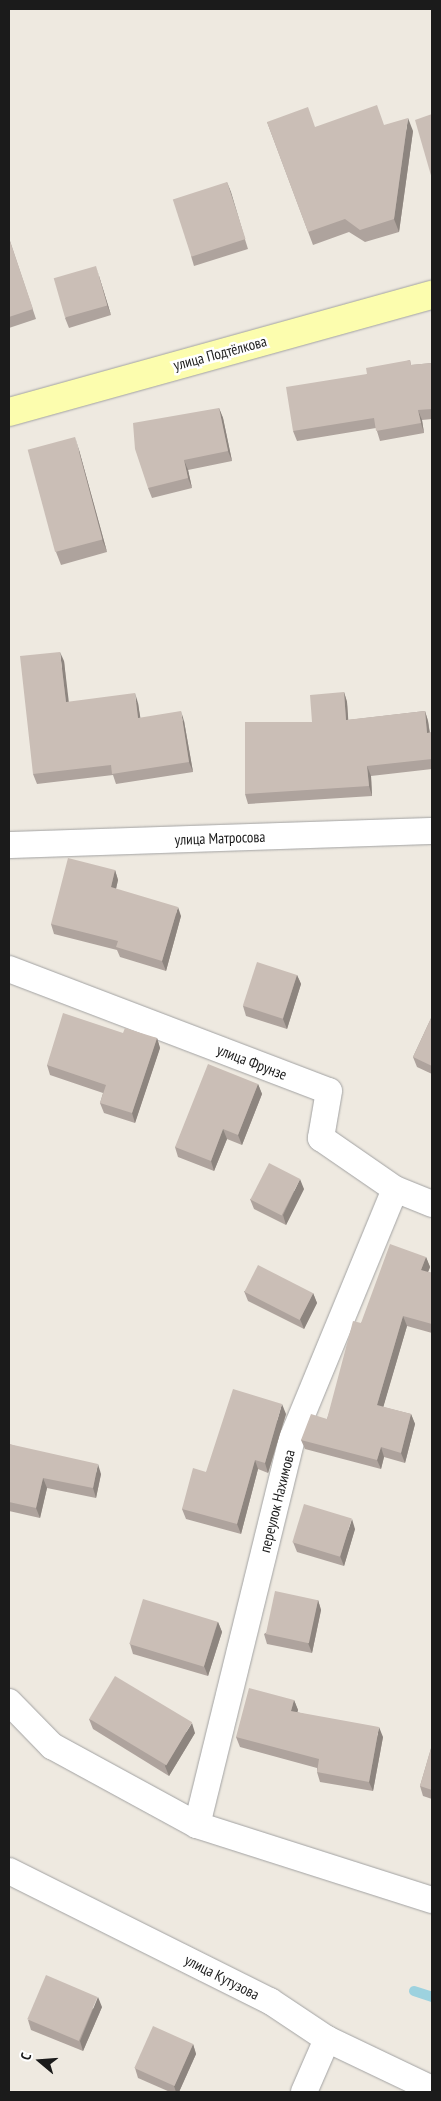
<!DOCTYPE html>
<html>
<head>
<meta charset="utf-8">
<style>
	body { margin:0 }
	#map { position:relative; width:441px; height:2101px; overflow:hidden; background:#eee9e0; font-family:"PT Sans Narrow",sans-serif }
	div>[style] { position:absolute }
	.stream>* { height:10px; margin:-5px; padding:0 5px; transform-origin:5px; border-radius:5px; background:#9dd2df }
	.roads { filter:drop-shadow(0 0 1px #a2a2a2) drop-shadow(0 0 1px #a2a2a2) }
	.minor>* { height:26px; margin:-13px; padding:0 13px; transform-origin:13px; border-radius:13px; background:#fff }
	.secondary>* { height:28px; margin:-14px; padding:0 14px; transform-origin:14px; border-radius:14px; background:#fcfdae }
	.wall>* { inset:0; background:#aea39d }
	.shaded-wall>* { inset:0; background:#8d857f }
	.building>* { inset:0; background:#cabeb6; transform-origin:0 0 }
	span { translate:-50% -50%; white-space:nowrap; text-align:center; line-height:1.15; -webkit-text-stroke:5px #fff; paint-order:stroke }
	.street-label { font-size:15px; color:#1b1b1b }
	.frame { position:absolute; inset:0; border:10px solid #1b1b1b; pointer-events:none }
	.north { position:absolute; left:15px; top:2036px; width:50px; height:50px; -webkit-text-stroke:4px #fff; paint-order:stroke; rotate:288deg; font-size:14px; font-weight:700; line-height:20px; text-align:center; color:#1b1b1b }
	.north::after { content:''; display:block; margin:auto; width:18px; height:22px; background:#1b1b1b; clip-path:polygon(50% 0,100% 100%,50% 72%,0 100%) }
</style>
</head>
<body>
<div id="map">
	<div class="stream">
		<i style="left:414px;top:1991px;width:19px;rotate:18deg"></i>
	</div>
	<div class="roads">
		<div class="minor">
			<i style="left:9px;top:845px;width:423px;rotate:-1.9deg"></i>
			<i style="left:9px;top:969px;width:342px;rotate:20.9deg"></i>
			<i style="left:329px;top:1091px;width:48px;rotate:99.7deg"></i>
			<i style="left:321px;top:1138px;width:90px;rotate:34.6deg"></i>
			<i style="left:395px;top:1189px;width:40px;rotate:22deg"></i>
			<i style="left:9px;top:1702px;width:62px;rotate:45.7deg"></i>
			<i style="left:52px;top:1746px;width:165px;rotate:28.6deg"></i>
			<i style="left:197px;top:1825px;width:247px;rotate:17.7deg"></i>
			<i style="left:197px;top:1825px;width:398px;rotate:-76.2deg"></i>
			<i style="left:292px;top:1439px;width:270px;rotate:-67.6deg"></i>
			<i style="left:9px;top:1871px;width:292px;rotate:26.5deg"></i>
			<i style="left:270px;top:2001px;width:69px;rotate:33.7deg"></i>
			<i style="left:327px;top:2039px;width:116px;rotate:25.5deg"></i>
			<i style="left:304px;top:2092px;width:58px;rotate:-66.5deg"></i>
		</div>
		<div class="secondary">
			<i style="left:9px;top:412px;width:439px;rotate:-15.5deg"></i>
		</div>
	</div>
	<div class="wall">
		<i style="clip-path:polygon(267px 122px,315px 127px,384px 125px,413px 131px,399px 232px,365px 242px,349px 232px,313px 245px)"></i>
		<i style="clip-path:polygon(227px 182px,248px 249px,194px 266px,191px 256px)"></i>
		<i style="clip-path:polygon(9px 238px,36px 319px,9px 328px)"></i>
		<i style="clip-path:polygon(99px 276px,111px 315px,69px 328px,65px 318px)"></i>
		<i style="clip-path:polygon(410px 360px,411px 365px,432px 363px,432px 419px,422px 420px,424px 433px,380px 441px,376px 428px,297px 441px,293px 431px,367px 374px)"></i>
		<i style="clip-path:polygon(219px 408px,223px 418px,232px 461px,188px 470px,192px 488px,152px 498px,148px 488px)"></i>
		<i style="clip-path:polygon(79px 450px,107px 552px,61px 565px,56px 552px)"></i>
		<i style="clip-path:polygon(64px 661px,68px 702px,138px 703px,140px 718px,184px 721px,193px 772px,116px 784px,113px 775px,37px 784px,33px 774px)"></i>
		<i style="clip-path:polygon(344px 692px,347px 702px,348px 720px,425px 711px,428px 721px,430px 733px,432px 732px,432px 769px,371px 776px,372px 796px,248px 804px,245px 794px,312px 722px)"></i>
		<i style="clip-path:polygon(115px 870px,118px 880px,116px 889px,181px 916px,166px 971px,120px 957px,117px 950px,54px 934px,51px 924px)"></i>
		<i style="clip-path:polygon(297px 975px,301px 984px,287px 1029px,246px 1016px,243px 1006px)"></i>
		<i style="clip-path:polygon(432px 1016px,432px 1074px,417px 1067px,413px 1057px)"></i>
		<i style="clip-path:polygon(123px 1033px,157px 1038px,160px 1048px,135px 1123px,104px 1113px,100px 1103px,103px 1093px,50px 1075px,47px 1065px)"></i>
		<i style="clip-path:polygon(258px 1084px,262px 1094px,242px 1145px,227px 1139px,214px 1171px,178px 1157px,175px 1147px)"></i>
		<i style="clip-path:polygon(304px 1189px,286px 1225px,254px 1209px,250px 1199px)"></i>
		<i style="clip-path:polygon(426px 1257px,430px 1267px,428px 1272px,432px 1273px,432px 1333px,407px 1326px,383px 1407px,411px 1414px,415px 1424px,405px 1463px,384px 1457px,381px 1469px,305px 1449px,301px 1440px,327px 1419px,361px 1323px)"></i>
		<i style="clip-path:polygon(244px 1291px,313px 1293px,317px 1303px,304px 1329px,248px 1301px)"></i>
		<i style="clip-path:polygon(286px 1414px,268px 1473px,258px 1469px,241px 1534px,186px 1519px,182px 1509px,206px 1472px)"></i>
		<i style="clip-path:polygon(9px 1444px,101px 1474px,96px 1498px,47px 1488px,40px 1518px,9px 1511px)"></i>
		<i style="clip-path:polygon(355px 1529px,344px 1566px,297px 1552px,293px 1542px)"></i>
		<i style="clip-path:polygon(318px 1600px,321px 1610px,312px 1653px,267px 1644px,264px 1634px)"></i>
		<i style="clip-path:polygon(218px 1622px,222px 1632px,208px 1676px,133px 1654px,130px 1644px)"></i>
		<i style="clip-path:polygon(294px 1700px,298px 1710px,297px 1712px,383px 1737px,373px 1791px,320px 1782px,317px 1772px,317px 1768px,240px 1747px,236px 1737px)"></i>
		<i style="clip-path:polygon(89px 1719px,195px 1733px,169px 1776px,93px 1729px)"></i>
		<i style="clip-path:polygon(432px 1745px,432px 1799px,423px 1796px,420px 1786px)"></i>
		<i style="clip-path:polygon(102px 2007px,83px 2051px,31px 2030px,28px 2020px)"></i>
		<i style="clip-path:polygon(193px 2044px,196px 2054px,179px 2092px,170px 2092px,138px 2078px,135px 2068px)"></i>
	</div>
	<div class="shaded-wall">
		<i style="clip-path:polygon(408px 118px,413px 131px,399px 232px,394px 219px)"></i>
		<i style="clip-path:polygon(227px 182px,231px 192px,248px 249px,245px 239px)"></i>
		<i style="clip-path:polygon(96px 266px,99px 276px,111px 315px,107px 305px)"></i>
		<i style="clip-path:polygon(219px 408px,223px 418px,232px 461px,228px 451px)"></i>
		<i style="clip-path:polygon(418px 410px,422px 420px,424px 433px,421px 423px)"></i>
		<i style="clip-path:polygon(75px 437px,79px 450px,107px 552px,102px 539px)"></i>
		<i style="clip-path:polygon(184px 460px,188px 470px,192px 488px,188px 478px)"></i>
		<i style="clip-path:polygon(60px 652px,64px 661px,70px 712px,66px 702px)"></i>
		<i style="clip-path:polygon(344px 692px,347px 702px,349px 730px,346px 720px)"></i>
		<i style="clip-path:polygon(135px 693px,138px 703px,142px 728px,138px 718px)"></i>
		<i style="clip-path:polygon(181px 711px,184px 721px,193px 772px,189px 762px)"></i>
		<i style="clip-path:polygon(425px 711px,428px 721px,431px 743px,427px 733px)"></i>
		<i style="clip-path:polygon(367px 766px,371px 776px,372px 796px,369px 786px)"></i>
		<i style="clip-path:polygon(115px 870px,118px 880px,114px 897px,111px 887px)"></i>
		<i style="clip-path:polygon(178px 907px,181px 916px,166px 971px,162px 961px)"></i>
		<i style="clip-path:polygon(297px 975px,301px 984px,287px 1029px,283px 1019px)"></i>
		<i style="clip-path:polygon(157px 1038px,160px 1048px,135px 1123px,132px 1113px)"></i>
		<i style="clip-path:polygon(258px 1084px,262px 1094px,242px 1145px,238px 1135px)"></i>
		<i style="clip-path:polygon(223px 1129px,227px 1139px,214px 1171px,211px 1161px)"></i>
		<i style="clip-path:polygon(300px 1179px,304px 1189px,286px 1225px,283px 1215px)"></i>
		<i style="clip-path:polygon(426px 1257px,430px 1267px,425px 1280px,421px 1270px)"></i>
		<i style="clip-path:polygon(313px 1293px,317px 1303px,304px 1329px,300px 1319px)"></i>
		<i style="clip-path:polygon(403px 1316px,407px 1326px,381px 1415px,377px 1405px)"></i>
		<i style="clip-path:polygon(282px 1404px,286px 1414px,268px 1473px,265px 1463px)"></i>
		<i style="clip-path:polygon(411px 1414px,415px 1424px,405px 1463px,401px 1453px)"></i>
		<i style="clip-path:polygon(381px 1447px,384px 1457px,381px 1469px,377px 1460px)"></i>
		<i style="clip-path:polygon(255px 1460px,258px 1469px,241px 1534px,237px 1524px)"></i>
		<i style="clip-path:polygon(98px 1464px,101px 1474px,96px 1498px,93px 1488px)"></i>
		<i style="clip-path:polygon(43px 1478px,47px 1488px,40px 1518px,36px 1508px)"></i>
		<i style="clip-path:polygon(352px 1519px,355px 1529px,344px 1566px,340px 1556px)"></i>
		<i style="clip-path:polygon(318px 1600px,321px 1610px,312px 1653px,308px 1643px)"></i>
		<i style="clip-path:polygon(218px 1622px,222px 1632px,208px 1676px,204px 1666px)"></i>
		<i style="clip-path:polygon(294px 1700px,298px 1710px,295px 1721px,291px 1711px)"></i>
		<i style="clip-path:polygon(192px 1723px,195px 1733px,169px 1776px,165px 1766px)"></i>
		<i style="clip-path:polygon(379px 1727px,383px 1737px,373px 1791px,369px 1782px)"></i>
		<i style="clip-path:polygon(98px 1997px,102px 2007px,83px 2051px,80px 2041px)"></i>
		<i style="clip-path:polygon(193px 2044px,196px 2054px,179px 2092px,176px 2092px,174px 2086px)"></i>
	</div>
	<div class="building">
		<i style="clip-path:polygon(377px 105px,384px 125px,408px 118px,394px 219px,360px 230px,345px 219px,308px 232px,267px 122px,308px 107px,315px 127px)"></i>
		<i style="clip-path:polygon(432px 114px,432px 179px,415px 120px)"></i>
		<i style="left:227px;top:182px;width:60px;height:57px;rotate:72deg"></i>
		<i style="clip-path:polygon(9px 238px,33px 309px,9px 317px)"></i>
		<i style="left:96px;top:266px;width:41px;height:44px;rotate:74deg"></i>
		<i style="clip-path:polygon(410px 360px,411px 365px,432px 363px,432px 409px,418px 410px,421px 423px,376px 431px,374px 418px,293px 431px,286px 387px,367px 374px,366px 368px)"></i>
		<i style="clip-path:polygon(219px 408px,228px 451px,184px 460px,188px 478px,148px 488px,135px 449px,133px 423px)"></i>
		<i style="left:75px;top:437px;width:106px;height:49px;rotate:75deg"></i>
		<i style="clip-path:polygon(60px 652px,66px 702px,135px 693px,138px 718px,181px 711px,189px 762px,112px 774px,111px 765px,33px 774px,20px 656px)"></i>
		<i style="clip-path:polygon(344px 692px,346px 720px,425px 711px,427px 733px,432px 732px,432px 759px,367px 766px,369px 786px,245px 794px,245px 722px,312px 722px,310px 695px)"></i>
		<i style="clip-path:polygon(68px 858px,115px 870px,111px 887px,178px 907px,162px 961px,116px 947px,118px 941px,51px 924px)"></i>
		<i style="left:257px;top:962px;width:42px;height:46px;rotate:18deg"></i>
		<i style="clip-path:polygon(63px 1013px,123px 1033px,125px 1028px,157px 1038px,132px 1113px,100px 1103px,106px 1085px,47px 1065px)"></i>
		<i style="clip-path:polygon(432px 1016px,432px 1066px,413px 1057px)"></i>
		<i style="clip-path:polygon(208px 1064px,258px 1084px,238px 1135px,223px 1129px,211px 1161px,175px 1147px)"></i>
		<i style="left:269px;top:1163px;width:35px;height:41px;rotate:27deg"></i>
		<i style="clip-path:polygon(390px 1244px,426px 1257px,421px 1270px,432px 1273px,432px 1324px,403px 1316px,377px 1405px,411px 1414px,401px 1453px,381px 1447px,377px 1460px,301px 1440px,311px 1414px,327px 1419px,353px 1321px,361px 1323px)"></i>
		<i style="left:258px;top:1265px;width:62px;height:30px;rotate:27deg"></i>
		<i style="clip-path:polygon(233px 1389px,282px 1404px,265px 1463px,255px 1460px,237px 1524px,182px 1509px,193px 1468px,206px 1472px)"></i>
		<i style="clip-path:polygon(9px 1444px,98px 1464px,93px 1488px,43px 1478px,36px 1508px,9px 1502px)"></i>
		<i style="left:304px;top:1504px;width:50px;height:40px;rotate:17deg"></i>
		<i style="left:275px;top:1591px;width:44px;height:44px;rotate:12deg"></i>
		<i style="left:143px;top:1599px;width:78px;height:47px;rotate:17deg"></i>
		<i style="left:115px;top:1676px;width:90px;height:50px;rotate:31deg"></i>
		<i style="clip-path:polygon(249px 1688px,294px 1700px,291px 1711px,379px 1727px,369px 1782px,317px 1772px,319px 1759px,236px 1737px)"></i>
		<i style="clip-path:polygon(432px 1745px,432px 1790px,420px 1786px)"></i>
		<i style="left:46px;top:1975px;width:56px;height:48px;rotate:23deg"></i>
		<i style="left:153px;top:2026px;width:44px;height:46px;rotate:24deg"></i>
	</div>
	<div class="street-label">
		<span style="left:220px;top:353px;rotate:-15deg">улица Подтёлкова</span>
		<span style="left:220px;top:838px;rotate:-2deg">улица Матросова</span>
		<span style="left:252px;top:1062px;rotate:21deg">улица Фрунзе</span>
		<span style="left:277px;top:1501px;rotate:-76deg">переулок Нахимова</span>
		<span style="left:222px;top:1977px;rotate:27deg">улица Кутузова</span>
	</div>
	<div class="frame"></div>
	<div class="north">С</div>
</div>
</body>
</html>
